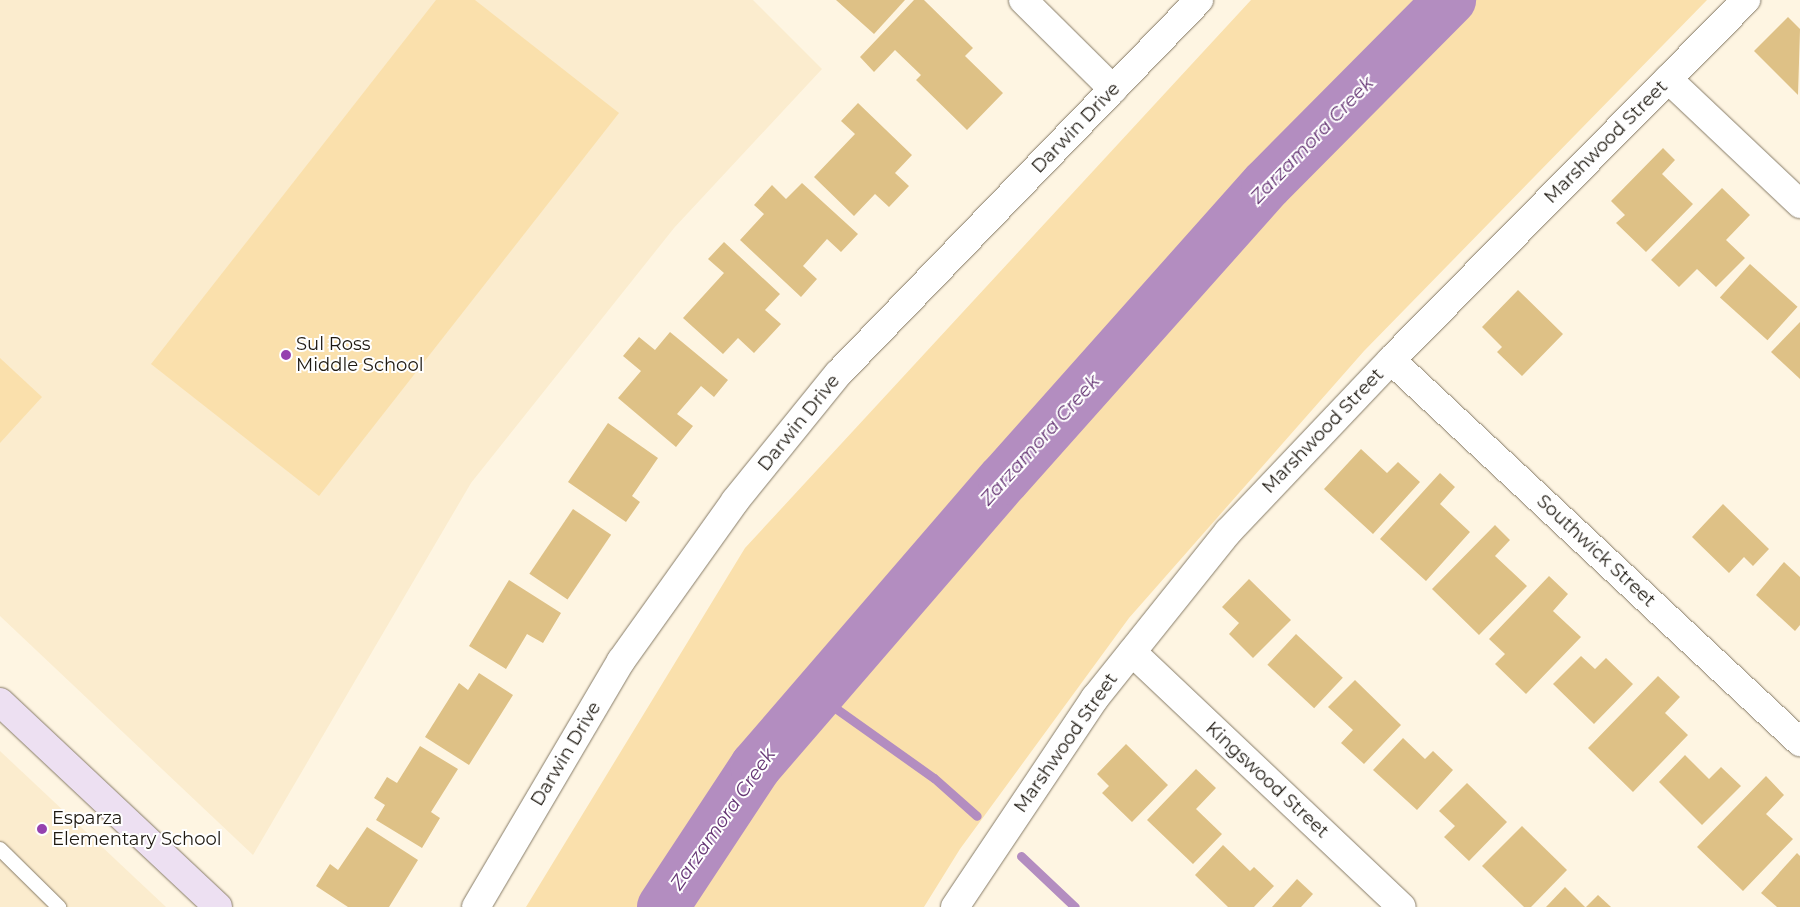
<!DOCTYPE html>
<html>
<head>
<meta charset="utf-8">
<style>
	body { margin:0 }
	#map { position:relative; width:1800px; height:907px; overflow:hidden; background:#fef5e2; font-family:Montserrat,sans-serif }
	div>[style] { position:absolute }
	.built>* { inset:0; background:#fbecce }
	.green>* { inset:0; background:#fae0ac }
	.stream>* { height:9px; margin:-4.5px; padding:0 4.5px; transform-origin:4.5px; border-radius:4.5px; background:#b38dc0 }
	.river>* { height:52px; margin:-26px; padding:0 26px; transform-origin:26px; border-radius:26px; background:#b38dc0 }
	.building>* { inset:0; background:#dec186; transform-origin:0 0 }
	.roads { filter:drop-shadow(0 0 1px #867b67) drop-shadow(0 0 1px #867b67) }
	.lane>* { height:14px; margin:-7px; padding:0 7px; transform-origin:7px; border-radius:7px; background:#fff }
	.street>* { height:28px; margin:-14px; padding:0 14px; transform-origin:14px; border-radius:14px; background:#fff }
	.secondary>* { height:28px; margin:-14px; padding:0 14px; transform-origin:14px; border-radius:14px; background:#ede0f2 }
	.dots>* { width:14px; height:14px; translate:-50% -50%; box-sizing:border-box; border:2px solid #fff; border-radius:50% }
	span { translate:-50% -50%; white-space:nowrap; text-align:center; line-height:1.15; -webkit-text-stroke:4px #fff; paint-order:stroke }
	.street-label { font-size:18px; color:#1e1911 }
	.poi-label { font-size:18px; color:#1e1911 }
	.left { translate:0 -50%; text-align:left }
	.water-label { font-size:19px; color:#653574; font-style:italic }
</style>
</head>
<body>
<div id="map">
	<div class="built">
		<i style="clip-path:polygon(0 0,753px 0,822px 69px,674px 228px,471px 483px,253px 855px,0 616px)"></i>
		<i style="clip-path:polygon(0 751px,166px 907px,0 907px)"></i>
	</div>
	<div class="green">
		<i style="clip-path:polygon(436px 0,475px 0,619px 113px,319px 496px,151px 364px)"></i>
		<i style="clip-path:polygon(1251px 0,1707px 0,1364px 351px,1129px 618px,960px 849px,924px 907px,526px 907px,745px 548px)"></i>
		<i style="clip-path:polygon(0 358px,42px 397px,0 443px)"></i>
	</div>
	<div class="stream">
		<i style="left:817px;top:695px;width:143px;rotate:35.4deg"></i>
		<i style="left:934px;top:778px;width:57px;rotate:41.5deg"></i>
		<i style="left:1021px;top:856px;width:74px;rotate:43.4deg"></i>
	</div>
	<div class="river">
		<i style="left:663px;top:907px;width:169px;rotate:-56.6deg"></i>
		<i style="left:756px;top:766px;width:379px;rotate:-49.2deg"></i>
		<i style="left:1004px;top:479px;width:395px;rotate:-48.3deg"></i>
		<i style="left:1267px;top:184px;width:260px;rotate:-45.2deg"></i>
	</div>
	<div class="building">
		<i style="clip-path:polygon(836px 0,905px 0,874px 34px)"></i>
		<i style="clip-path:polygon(914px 0,924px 0,973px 48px,965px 56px,1003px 93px,967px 130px,916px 80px,921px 75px,895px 50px,874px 72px,860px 57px)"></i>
		<i style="clip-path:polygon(1788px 17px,1800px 29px,1798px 95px,1754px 51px)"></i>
		<i style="clip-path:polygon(858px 103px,912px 155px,895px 173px,909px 186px,889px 207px,875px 194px,854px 216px,814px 177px,855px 134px,841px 121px)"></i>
		<i style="clip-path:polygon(1663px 148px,1675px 160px,1662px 174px,1693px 204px,1646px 252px,1616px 223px,1625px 215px,1611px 201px)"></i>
		<i style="clip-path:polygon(802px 183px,858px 234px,841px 252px,827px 239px,803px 266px,817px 279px,801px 297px,740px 240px,764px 214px,754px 205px,772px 185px,786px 199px)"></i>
		<i style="clip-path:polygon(1722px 188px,1750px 215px,1726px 240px,1745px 258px,1716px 287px,1697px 269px,1679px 287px,1651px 260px)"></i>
		<i style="clip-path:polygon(724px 242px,780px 294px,765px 310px,781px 324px,754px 353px,738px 338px,723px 354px,683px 318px,724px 273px,708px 259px)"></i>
		<i style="left:1750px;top:264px;width:64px;height:45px;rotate:42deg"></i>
		<i style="clip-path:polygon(1518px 290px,1563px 334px,1522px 376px,1497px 352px,1502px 347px,1482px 327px)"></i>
		<i style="clip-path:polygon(1800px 322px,1800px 379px,1771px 352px)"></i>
		<i style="clip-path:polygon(670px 332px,728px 380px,714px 397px,701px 386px,677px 414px,693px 426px,676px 447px,618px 398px,641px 371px,623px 356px,639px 337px,655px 350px)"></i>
		<i style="clip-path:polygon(608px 423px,658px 458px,632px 496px,640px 502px,626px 522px,568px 482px)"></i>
		<i style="clip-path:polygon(1361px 449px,1387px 473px,1398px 462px,1420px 482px,1373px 534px,1324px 489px)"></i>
		<i style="clip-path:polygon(1440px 473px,1455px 487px,1440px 504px,1470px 532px,1426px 581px,1380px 539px)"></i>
		<i style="clip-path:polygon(1723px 504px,1769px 549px,1753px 566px,1744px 557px,1729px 573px,1692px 537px)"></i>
		<i style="left:573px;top:509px;width:46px;height:78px;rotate:34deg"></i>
		<i style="clip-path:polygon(1495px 525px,1510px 540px,1495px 556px,1527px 586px,1479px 635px,1432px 589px)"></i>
		<i style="clip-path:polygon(1784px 562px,1800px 577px,1800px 625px,1795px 631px,1756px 595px)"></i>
		<i style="clip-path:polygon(1549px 576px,1568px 594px,1553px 611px,1581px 637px,1526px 694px,1495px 664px,1505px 654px,1489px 639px)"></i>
		<i style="clip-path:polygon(1249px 579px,1291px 620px,1253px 658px,1229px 634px,1239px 623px,1222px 607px)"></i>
		<i style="clip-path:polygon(509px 580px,561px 613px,543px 643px,527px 634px,506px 669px,469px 646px)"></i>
		<i style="left:1296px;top:634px;width:64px;height:42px;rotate:43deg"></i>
		<i style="clip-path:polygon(1581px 656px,1595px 669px,1606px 658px,1633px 684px,1594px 724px,1553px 684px)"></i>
		<i style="clip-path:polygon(479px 673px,513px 695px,469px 765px,425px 737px,459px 683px,468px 690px)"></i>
		<i style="clip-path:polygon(1658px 676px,1680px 697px,1665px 713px,1688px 735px,1633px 792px,1588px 748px)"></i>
		<i style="clip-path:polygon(1355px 680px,1401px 725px,1364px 764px,1341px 743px,1353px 730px,1328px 707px)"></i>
		<i style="clip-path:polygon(1403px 738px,1425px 759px,1433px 751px,1453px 770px,1417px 810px,1373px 770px)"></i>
		<i style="clip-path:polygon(1126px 744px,1168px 785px,1132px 822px,1102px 793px,1109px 786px,1097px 774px)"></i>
		<i style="clip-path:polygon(420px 746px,458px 769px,431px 812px,440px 818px,422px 848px,376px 820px,385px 805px,374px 798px,387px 777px,397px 783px)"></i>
		<i style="clip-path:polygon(1685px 755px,1709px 779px,1721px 767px,1741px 786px,1702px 825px,1659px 782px)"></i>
		<i style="clip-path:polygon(1196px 769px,1216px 788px,1196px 809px,1222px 834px,1193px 864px,1147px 820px)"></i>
		<i style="clip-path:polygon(1766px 776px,1784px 795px,1766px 814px,1793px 839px,1743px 891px,1697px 847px)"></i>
		<i style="clip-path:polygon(1467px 783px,1507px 822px,1469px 861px,1444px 837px,1455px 826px,1439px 811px)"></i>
		<i style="clip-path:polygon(1522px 826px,1567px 870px,1531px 907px,1524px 907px,1482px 866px)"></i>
		<i style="clip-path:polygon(367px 827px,418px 860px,389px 907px,348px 907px,316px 886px,330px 864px,338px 870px)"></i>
		<i style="clip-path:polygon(1223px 845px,1250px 871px,1254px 867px,1274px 886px,1254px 907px,1228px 907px,1195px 875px)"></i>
		<i style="clip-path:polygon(1797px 853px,1800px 856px,1800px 907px,1777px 907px,1761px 893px)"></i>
		<i style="clip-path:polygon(1297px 879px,1313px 894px,1301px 907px,1272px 907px)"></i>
		<i style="clip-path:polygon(1565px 887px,1585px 907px,1546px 907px)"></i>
		<i style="clip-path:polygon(1598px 895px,1611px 907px,1586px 907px)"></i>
	</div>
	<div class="roads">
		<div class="lane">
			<i style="left:0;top:849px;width:83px;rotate:44.5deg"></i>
		</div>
		<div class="street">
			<i style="left:1023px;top:0;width:127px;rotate:44.7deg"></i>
			<i style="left:1668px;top:79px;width:182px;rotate:43.4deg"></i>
			<i style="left:1391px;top:360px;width:560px;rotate:43.05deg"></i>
			<i style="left:1132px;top:652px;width:371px;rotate:43.4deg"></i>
			<i style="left:476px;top:907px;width:286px;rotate:-59.5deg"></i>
			<i style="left:621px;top:661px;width:196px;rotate:-54.5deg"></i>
			<i style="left:735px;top:501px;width:164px;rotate:-51deg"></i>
			<i style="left:838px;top:374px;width:520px;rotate:-46.01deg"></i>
			<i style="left:955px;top:907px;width:252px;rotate:-56.2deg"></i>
			<i style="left:1095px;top:698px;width:213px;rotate:-51.3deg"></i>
			<i style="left:1228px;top:532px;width:237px;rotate:-46.5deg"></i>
			<i style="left:1391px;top:360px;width:506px;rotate:-45.4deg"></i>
		</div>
		<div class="secondary">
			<i style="left:0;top:702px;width:299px;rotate:43.2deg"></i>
		</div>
	</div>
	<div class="dots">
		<i style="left:286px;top:355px;background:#9541af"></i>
		<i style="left:42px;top:829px;background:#9541af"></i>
	</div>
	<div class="street-label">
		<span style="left:1076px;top:128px;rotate:-46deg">Darwin Drive</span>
		<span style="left:1606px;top:142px;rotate:-45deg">Marshwood Street</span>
		<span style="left:799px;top:423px;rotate:-51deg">Darwin Drive</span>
		<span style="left:1323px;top:431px;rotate:-46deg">Marshwood Street</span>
		<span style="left:1596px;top:551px;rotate:43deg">Southwick Street</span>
		<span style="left:1066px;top:743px;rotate:-55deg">Marshwood Street</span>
		<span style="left:566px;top:754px;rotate:-59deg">Darwin Drive</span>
		<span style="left:1267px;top:780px;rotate:43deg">Kingswood Street</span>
	</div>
	<div class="poi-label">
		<span class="left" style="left:296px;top:355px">Sul Ross<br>Middle School</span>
		<span class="left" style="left:52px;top:829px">Esparza<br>Elementary School</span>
	</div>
	<div class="water-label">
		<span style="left:1312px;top:140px;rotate:-46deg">Zarzamora Creek</span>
		<span style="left:1040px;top:440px;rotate:-48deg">Zarzamora Creek</span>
		<span style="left:723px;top:819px;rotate:-55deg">Zarzamora Creek</span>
	</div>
</div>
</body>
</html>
